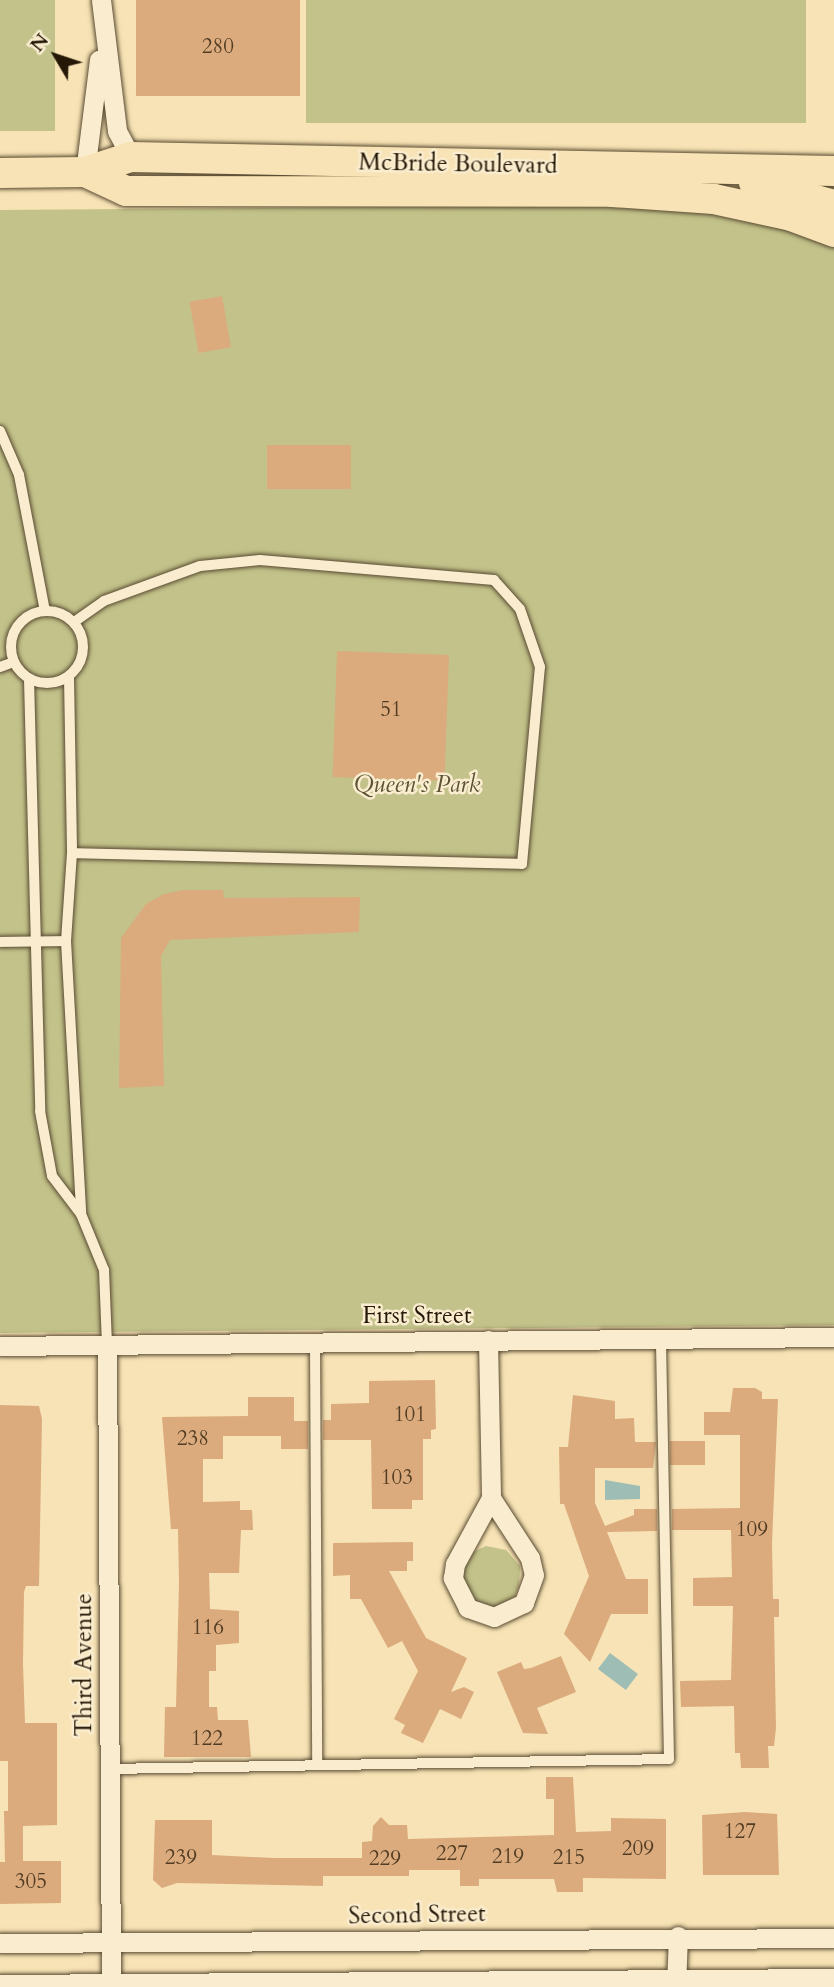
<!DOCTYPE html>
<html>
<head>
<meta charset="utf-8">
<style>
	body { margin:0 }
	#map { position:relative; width:834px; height:1987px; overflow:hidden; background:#f7e3b5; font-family:Cardo,serif }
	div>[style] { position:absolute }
	.green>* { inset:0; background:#c2c28a; transform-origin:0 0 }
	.water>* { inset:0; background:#9ebdb4; transform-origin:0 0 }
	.building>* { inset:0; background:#dbab7d; transform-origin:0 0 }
	.roads { filter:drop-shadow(0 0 2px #5a4b32) drop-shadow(0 0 2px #5a4b32) }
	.lane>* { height:10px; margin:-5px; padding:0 5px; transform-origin:5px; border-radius:5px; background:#faedcf }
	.lane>.ring { margin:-5px; padding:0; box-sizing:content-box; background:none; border:10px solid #faedcf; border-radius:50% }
	.street>* { height:19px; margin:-9.5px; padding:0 9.5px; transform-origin:9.5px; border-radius:9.5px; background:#faedcf }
	.primary>* { height:30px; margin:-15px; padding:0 15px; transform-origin:15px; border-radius:15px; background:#f7e3b5 }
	span { translate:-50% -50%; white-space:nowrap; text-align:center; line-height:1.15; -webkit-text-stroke:5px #faedcf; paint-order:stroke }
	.number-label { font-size:21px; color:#523d24 }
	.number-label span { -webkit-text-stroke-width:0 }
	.street-label { font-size:24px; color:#251807 }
	.park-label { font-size:24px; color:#5c5435; font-style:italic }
	.north { position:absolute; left:21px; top:21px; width:70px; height:70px; -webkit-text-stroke:5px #faedcf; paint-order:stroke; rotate:309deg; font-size:19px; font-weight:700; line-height:28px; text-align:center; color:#251807 }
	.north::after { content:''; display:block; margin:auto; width:24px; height:32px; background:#251807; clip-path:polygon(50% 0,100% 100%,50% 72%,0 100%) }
</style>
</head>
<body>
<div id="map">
	<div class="green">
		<i style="left:0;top:0;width:55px;height:131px"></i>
		<i style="left:306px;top:0;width:500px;height:123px"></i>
		<i style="clip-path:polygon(623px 205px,735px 215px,834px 245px,834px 1325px,0 1333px,0 210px)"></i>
		<i style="clip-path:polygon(486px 1546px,506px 1550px,520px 1566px,519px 1587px,514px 1597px,497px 1607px,478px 1605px,463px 1592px,462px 1564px,467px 1555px)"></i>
	</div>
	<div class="water">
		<i style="clip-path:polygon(605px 1480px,640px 1486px,640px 1499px,605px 1500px)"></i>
		<i style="left:610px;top:1653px;width:35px;height:20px;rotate:37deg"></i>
	</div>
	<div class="building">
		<i style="left:136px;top:0;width:164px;height:96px"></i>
		<i style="left:222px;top:296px;width:52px;height:33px;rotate:80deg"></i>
		<i style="left:267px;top:445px;width:84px;height:44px"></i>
		<i style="left:337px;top:651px;width:112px;height:126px;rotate:2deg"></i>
		<i style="clip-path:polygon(184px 890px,223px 890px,224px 898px,360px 897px,359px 932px,170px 940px,161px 956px,164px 1086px,119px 1088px,121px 938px,146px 904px,164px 894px)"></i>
		<i style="clip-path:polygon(435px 1380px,436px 1429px,431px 1430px,431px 1439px,423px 1439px,423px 1500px,412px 1500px,412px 1509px,372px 1509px,371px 1440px,323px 1440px,323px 1420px,331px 1420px,331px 1404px,369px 1403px,369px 1381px)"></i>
		<i style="clip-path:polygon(733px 1388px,755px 1388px,762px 1392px,762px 1399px,778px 1399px,772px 1543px,773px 1599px,779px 1599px,779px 1617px,774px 1617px,776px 1728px,774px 1746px,768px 1746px,769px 1768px,741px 1768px,740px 1753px,735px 1753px,734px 1706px,681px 1707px,680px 1681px,731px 1680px,733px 1606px,693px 1606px,693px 1578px,732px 1577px,731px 1530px,672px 1530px,672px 1509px,740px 1508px,740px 1435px,704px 1435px,704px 1412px,730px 1412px)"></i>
		<i style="clip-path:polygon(573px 1395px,615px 1401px,615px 1419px,634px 1418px,635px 1442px,656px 1442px,653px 1468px,595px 1468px,595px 1503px,605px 1526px,634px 1515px,634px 1509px,657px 1509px,657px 1531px,607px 1532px,626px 1579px,648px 1579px,648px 1614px,611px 1614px,590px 1662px,564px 1634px,589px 1576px,564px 1504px,560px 1504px,559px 1447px,568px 1447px)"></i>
		<i style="clip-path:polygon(248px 1397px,294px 1397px,294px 1421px,308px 1421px,308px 1449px,281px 1449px,281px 1436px,223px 1436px,223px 1459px,203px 1459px,203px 1502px,240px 1501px,240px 1510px,252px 1510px,253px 1530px,241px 1530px,239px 1573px,209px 1573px,210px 1609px,239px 1611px,239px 1643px,216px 1645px,216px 1671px,209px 1671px,209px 1707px,217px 1707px,218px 1720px,248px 1720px,251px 1757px,164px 1757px,165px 1707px,176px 1707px,179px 1583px,178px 1529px,171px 1529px,162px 1417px,248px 1416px)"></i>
		<i style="clip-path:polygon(0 1405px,39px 1406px,42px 1419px,39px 1586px,26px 1586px,24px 1592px,23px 1664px,25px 1723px,57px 1723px,57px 1825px,23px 1826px,23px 1861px,61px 1861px,61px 1903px,0 1904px,0 1862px,5px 1862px,4px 1811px,8px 1811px,8px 1761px,0 1761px)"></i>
		<i style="left:705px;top:1441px;width:24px;height:35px;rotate:90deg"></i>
		<i style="clip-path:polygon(413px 1542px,413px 1561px,407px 1561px,407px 1571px,389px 1571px,426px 1638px,467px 1658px,451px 1692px,464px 1687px,474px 1692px,461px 1719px,440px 1709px,423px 1743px,401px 1733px,405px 1725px,394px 1719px,418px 1671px,402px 1641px,388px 1648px,361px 1599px,350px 1599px,350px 1575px,333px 1576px,333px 1543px)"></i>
		<i style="clip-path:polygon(561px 1656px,576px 1692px,537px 1708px,548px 1734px,523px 1733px,497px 1672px,521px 1662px,524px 1669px,531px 1668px)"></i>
		<i style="clip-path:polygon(546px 1777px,573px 1777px,576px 1832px,611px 1831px,611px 1818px,666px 1819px,666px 1879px,583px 1878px,583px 1892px,557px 1892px,554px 1879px,479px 1879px,479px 1886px,460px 1886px,460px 1870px,409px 1870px,409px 1876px,323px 1876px,323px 1886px,177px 1883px,162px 1888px,153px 1880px,155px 1820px,212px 1820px,212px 1855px,274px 1858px,362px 1858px,362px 1842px,372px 1841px,373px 1826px,381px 1817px,389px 1825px,407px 1825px,408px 1839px,554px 1835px,554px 1799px,546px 1799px)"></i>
		<i style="clip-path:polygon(745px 1812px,777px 1814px,779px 1875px,703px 1875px,702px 1815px)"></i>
	</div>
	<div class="roads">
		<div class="lane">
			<i style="left:0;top:431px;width:48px;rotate:66.6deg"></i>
			<i style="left:19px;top:475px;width:138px;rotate:79.2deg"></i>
			<i class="ring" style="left:11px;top:611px;width:62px;height:62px"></i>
			<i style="left:0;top:667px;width:15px;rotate:-20deg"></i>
			<i style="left:69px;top:677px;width:176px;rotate:89deg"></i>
			<i style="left:72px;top:853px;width:88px;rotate:93.9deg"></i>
			<i style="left:66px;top:941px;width:272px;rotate:86.8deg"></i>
			<i style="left:29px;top:679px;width:432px;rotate:88.5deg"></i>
			<i style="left:40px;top:1111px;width:66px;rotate:79.5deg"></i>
			<i style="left:52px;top:1176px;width:48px;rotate:52.7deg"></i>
			<i style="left:81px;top:1214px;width:61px;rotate:67.7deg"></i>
			<i style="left:104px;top:1270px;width:74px;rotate:87.7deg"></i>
			<i style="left:72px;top:853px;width:450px;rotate:1.4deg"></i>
			<i style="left:522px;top:864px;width:198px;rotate:-84.8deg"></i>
			<i style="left:540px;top:667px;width:61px;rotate:-109deg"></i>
			<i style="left:520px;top:609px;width:39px;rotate:-132deg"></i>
			<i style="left:494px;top:580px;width:235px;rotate:-175.1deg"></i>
			<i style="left:260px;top:560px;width:60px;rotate:174.3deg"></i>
			<i style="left:200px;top:566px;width:102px;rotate:160deg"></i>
			<i style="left:104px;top:601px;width:37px;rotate:145deg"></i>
			<i style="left:0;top:942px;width:66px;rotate:-0.9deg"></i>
			<i style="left:315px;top:1342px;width:423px;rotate:89.7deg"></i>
			<i style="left:109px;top:1769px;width:560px;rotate:-1.02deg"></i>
			<i style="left:669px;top:1759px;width:419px;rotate:-91.1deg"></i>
		</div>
		<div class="street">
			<i style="left:101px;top:0;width:132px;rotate:83deg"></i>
			<i style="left:117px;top:131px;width:30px;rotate:62deg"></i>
			<i style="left:85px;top:172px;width:113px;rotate:-82.9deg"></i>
			<i style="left:488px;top:1340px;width:158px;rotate:88.9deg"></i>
			<i style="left:491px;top:1498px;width:72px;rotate:57deg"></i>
			<i style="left:530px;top:1558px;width:17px;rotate:77deg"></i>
			<i style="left:534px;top:1575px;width:30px;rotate:110deg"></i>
			<i style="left:524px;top:1603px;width:33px;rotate:155deg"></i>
			<i style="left:494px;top:1617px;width:28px;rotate:-161deg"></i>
			<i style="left:468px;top:1608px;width:34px;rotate:-117deg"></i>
			<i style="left:453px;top:1578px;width:14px;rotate:-82deg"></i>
			<i style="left:455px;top:1564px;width:75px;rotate:-61.4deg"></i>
			<i style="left:107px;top:1344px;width:643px;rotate:89.64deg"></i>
			<i style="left:0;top:1346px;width:834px;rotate:-0.62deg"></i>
			<i style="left:0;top:1943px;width:834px;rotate:-0.34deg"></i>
			<i style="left:0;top:1984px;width:834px;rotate:-0.41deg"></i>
			<i style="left:676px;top:1987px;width:51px;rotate:-87.8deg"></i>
		</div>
		<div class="primary">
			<i style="left:85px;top:172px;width:45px;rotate:24.9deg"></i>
			<i style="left:126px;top:191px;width:486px;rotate:0.1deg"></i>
			<i style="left:612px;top:192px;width:102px;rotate:3.9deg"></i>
			<i style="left:714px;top:199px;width:79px;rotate:12.4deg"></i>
			<i style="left:791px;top:216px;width:46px;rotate:20.4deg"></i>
			<i style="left:0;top:173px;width:85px;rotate:-0.7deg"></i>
			<i style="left:85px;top:172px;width:48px;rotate:-18.1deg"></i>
			<i style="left:131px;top:157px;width:703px;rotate:1.14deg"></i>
			<i style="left:754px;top:183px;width:83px;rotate:15.4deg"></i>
		</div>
	</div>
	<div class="number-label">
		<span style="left:218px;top:47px">280</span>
		<span style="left:391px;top:710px">51</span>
		<span style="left:410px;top:1415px">101</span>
		<span style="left:193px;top:1439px">238</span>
		<span style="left:397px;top:1478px">103</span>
		<span style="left:752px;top:1530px">109</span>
		<span style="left:208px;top:1628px">116</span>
		<span style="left:207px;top:1739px">122</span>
		<span style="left:740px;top:1832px">127</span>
		<span style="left:638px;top:1849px">209</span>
		<span style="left:452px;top:1854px">227</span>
		<span style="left:508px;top:1857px">219</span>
		<span style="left:181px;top:1858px">239</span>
		<span style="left:569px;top:1858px">215</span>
		<span style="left:385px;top:1859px">229</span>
		<span style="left:31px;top:1882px">305</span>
	</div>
	<div class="street-label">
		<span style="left:458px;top:164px;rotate:1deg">McBride Boulevard</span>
		<span style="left:417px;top:1316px">First Street</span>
		<span style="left:84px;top:1665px;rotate:-90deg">Third Avenue</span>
		<span style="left:417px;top:1915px;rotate:-1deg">Second Street</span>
	</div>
	<div class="park-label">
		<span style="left:417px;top:785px">Queen's Park</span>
	</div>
	<div class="north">N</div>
</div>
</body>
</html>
